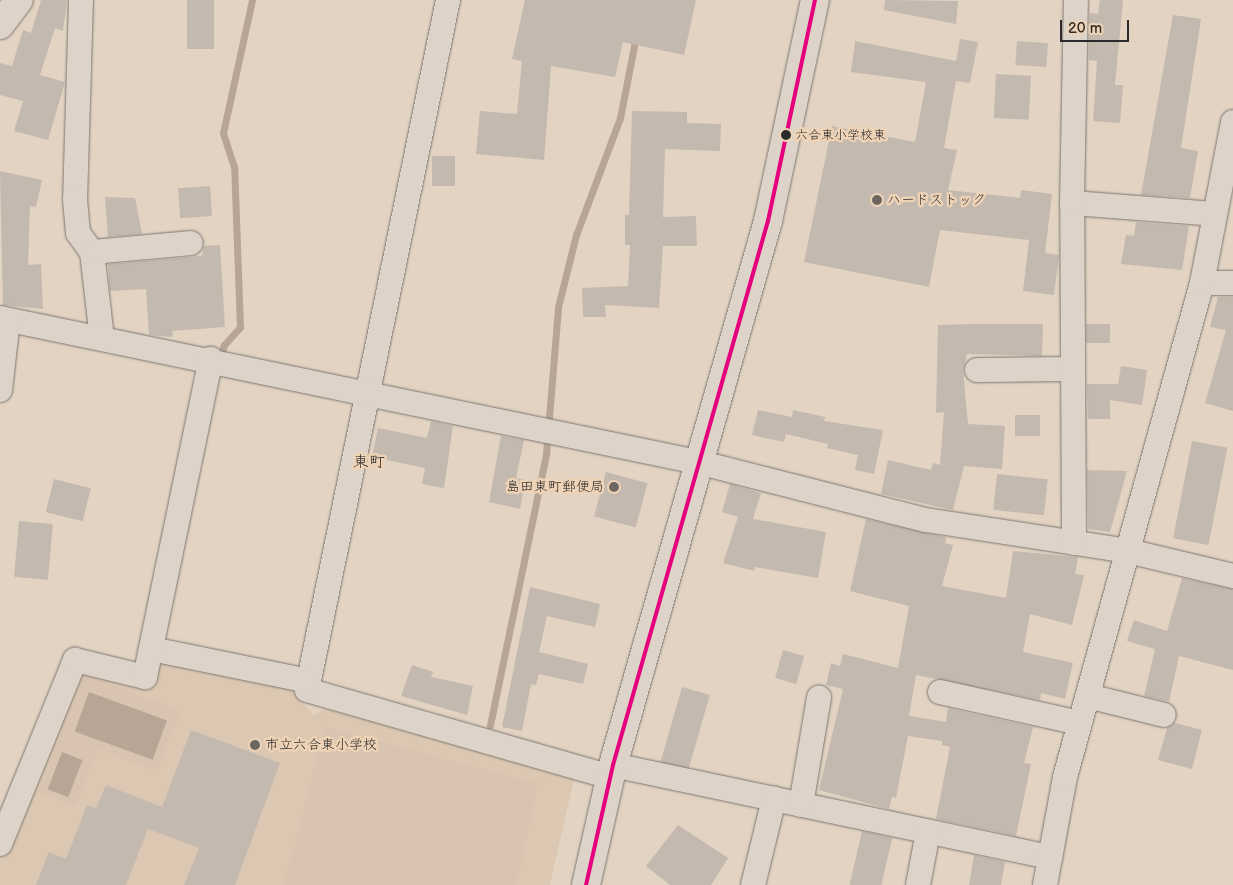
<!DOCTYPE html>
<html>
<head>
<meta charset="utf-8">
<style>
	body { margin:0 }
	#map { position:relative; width:1233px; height:885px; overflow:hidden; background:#e2d3c3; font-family:"Balsamiq Sans","Klee One",sans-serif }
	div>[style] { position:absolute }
	.built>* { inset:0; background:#dcc8b2 }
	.green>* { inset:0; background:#d8c4b0 }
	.water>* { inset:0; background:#b7a695; transform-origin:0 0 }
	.stream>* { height:7px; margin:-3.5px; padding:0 3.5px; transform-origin:3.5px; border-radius:3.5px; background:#b7a695 }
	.building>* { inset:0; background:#c4b9ae; transform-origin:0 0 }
	.roads { filter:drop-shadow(0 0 1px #7d776f) drop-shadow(0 0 1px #7d776f) }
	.minor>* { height:24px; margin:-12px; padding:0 12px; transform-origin:12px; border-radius:12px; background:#ddd3c8 }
	.tertiary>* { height:28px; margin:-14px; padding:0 14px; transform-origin:14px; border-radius:14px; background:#ddd3c8 }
	.bus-1>* { height:4px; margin:-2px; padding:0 2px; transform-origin:2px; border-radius:2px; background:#e5007d }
	.dots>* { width:14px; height:14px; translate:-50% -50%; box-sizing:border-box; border:2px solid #efd3b6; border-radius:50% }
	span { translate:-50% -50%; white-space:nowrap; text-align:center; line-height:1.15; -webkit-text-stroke:5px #efd3b6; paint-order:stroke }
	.bus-label { font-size:13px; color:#2b2b2b }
	.left { translate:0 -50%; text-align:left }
	.poi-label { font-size:14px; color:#2b2b2b }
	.right { translate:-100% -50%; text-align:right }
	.quarter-label { font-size:16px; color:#2b2b2b }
	.scale { position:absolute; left:1060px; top:20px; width:69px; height:22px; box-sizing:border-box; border:2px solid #2b2b2b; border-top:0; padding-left:6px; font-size:15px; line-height:18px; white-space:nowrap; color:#2b2b2b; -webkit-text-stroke:4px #efd3b6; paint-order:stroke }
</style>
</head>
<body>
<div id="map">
	<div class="built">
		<i style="clip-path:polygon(157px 663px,290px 689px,314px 715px,325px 708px,575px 774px,550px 885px,0 885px,0 859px,78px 667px)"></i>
	</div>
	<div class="green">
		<i style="clip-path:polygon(84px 674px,180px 711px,157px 771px,98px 749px,76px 806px,39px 792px)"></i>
		<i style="clip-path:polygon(325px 727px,538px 784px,516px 885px,284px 885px)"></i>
	</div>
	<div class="water">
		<i style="left:89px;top:692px;width:83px;height:42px;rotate:20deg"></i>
		<i style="left:62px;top:752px;width:22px;height:40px;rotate:21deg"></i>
	</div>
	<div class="stream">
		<i style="left:219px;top:361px;width:17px;rotate:-73deg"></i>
		<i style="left:224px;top:345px;width:24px;rotate:-48deg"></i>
		<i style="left:240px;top:327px;width:160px;rotate:-92.1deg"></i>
		<i style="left:234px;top:167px;width:36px;rotate:-108deg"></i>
		<i style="left:223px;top:133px;width:136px;rotate:-77.7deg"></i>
		<i style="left:490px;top:725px;width:277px;rotate:-78.3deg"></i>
		<i style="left:546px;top:454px;width:147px;rotate:-85.3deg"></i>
		<i style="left:558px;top:307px;width:74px;rotate:-76deg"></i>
		<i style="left:576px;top:235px;width:125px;rotate:-69.4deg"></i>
		<i style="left:620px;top:118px;width:84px;rotate:-79deg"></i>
	</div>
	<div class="building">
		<i style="clip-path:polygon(41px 0,67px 0,63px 31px,55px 28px,40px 75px,65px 82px,48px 140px,14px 131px,23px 101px,0 95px,0 63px,12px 66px,23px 30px,31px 33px)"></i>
		<i style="left:187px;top:0;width:27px;height:49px"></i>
		<i style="clip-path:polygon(525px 0,696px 0,684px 55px,623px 42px,615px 77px,551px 66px,544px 160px,476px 154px,480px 111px,517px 114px,522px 61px,512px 59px)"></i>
		<i style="clip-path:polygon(885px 0,958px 1px,956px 24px,884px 10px)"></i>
		<i style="clip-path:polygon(1100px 0,1123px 0,1115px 85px,1123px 85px,1120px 123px,1093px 121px,1097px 61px,1089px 60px,1089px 24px,1090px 13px,1098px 14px)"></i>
		<i style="clip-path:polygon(1173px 15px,1201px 19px,1181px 148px,1198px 151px,1190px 198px,1141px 195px)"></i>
		<i style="clip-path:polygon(960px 39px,978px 42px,970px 83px,956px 81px,944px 148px,957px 150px,948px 190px,1020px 198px,1021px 190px,1052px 194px,1045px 253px,1059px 255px,1054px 295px,1023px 291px,1029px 240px,940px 230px,929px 287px,804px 262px,832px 126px,915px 142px,926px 82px,851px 72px,855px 41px,956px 61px)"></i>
		<i style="left:1017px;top:41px;width:31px;height:24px;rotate:4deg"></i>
		<i style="left:996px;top:74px;width:35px;height:44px;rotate:3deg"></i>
		<i style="clip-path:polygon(632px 111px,687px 112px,687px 123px,721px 124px,720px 151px,665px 149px,663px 217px,696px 216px,697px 246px,663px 246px,659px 308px,605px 305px,606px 317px,583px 317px,582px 288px,628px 286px,630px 245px,625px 245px,625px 215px,629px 215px)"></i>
		<i style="left:432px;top:156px;width:23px;height:30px"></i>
		<i style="clip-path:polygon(0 171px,42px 180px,36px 207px,30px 206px,28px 265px,41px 264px,43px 309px,3px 305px)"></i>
		<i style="left:210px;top:186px;width:30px;height:32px;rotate:86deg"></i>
		<i style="clip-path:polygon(105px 197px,135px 198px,142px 234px,108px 237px)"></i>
		<i style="clip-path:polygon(1136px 222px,1189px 226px,1182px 270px,1121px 264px,1126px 235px,1134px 236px)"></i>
		<i style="clip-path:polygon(220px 245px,225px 327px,172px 331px,173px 337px,149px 335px,146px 289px,110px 291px,108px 264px,202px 256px,204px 246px)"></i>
		<i style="clip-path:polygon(1218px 297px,1233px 297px,1233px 411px,1205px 403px,1226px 330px,1210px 327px)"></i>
		<i style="clip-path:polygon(975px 324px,1043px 324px,1042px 356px,967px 354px,963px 371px,968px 424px,1005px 426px,1002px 469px,964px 466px,953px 510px,881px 494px,888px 460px,931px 470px,933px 463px,940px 465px,944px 412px,936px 413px,938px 325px)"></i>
		<i style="left:1086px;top:324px;width:24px;height:19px"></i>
		<i style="clip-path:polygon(1121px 366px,1147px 370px,1142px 405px,1110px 400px,1110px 419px,1088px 419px,1087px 384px,1118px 384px)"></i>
		<i style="clip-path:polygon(758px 410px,792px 417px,793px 410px,825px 417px,824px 421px,883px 430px,874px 474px,855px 470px,858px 455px,827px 448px,828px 444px,786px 434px,784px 442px,752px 435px)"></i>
		<i style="left:1015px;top:415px;width:25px;height:21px"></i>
		<i style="clip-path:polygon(431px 421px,453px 426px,444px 488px,422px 484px,425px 468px,372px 457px,378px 428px,427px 438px)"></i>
		<i style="clip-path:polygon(501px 436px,524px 440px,516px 478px,525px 480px,520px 509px,489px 502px)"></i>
		<i style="left:1192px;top:441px;width:36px;height:99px;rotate:11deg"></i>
		<i style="clip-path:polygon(1087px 470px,1127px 471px,1110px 532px,1088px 529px)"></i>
		<i style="left:606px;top:472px;width:43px;height:46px;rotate:15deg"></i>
		<i style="left:997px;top:474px;width:51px;height:36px;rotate:6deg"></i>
		<i style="left:54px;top:479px;width:38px;height:34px;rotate:14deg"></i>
		<i style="clip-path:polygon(730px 484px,761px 493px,753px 519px,826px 532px,818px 578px,755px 567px,754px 571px,723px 563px,738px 517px,722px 512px)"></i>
		<i style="clip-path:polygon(866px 519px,946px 537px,945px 543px,953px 545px,942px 586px,1006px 598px,1013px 551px,1078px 557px,1075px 574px,1084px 575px,1072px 625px,1030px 614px,1023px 652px,1073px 663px,1065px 699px,1041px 693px,1040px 700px,916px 675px,909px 716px,946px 722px,948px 708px,1033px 727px,1024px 763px,1031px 764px,1016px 836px,936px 819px,950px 747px,942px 745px,942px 741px,908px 736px,896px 798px,892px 797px,889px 809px,819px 790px,843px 689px,826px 685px,831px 663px,840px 666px,843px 654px,898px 668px,909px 606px,850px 591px)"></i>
		<i style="left:19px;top:521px;width:34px;height:56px;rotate:5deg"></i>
		<i style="clip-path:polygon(1182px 578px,1233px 589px,1233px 670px,1179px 656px,1169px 702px,1144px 696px,1155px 649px,1127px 641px,1134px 620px,1167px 631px)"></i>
		<i style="clip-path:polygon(530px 587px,600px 604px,595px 627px,547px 616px,539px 652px,588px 664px,583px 684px,539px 674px,536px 685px,531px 684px,522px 731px,502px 727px)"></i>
		<i style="left:783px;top:650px;width:22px;height:29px;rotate:16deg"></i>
		<i style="clip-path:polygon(412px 665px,433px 672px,431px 677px,473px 686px,467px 715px,401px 696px)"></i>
		<i style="left:682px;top:687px;width:29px;height:78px;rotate:16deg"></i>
		<i style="clip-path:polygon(1175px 723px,1202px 730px,1192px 769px,1158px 760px,1167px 728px)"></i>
		<i style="clip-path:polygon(191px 730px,280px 763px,235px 885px,184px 885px,199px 848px,148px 829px,126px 885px,36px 885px,49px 852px,66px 859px,87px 805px,96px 808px,106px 785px,162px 807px)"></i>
		<i style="clip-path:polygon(678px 825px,728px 858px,711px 885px,670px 885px,646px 866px)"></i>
		<i style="left:862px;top:831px;width:31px;height:55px;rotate:13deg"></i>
		<i style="clip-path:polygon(974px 855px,1005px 862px,1001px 885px,969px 885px)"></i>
	</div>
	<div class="roads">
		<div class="minor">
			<i style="left:81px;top:0;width:199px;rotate:91.7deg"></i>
			<i style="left:75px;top:199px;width:34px;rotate:85deg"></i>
			<i style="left:78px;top:233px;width:24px;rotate:54deg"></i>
			<i style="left:92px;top:252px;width:87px;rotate:83.4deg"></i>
			<i style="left:448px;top:0;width:704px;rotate:101.55deg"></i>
			<i style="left:307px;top:690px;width:316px;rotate:16deg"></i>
			<i style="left:1072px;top:203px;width:143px;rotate:4.4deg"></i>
			<i style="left:92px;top:252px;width:99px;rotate:-5.2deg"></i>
			<i style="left:1202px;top:283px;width:31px"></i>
			<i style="left:0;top:318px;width:717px;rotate:11.67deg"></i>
			<i style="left:702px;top:463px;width:231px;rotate:14.3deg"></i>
			<i style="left:926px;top:520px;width:204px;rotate:8.7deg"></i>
			<i style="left:1128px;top:551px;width:108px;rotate:13.4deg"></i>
			<i style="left:977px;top:370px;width:96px;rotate:-0.6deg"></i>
			<i style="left:0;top:390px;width:70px;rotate:-83.5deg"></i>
			<i style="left:1074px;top:543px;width:340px;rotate:-90.3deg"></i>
			<i style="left:1072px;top:203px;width:203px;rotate:-88.9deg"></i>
			<i style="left:151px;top:649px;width:160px;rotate:11.5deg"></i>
			<i style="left:940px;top:692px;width:143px;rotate:12.5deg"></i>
			<i style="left:1088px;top:696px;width:78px;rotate:14deg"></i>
			<i style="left:613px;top:765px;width:447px;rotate:11.9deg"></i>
			<i style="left:801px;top:805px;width:109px;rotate:-80.5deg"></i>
			<i style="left:0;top:844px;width:199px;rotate:-67.8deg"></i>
			<i style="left:75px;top:660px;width:72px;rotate:13.7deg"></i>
			<i style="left:145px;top:677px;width:325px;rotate:-78.3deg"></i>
			<i style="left:753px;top:885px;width:89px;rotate:-76.3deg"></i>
			<i style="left:918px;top:885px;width:54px;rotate:-79.3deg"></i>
			<i style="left:1045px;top:885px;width:110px;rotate:-79.5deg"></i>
			<i style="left:1065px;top:777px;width:513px;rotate:-74.5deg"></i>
			<i style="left:1202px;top:283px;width:164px;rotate:-79.1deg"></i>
		</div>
		<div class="tertiary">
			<i style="left:0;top:25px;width:31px;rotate:-53deg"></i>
			<i style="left:586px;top:885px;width:123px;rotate:-77.3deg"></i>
			<i style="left:613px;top:765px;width:566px;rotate:-74.1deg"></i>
			<i style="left:768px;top:221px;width:226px;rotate:-78deg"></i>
		</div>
	</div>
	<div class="bus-1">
		<i style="left:586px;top:885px;width:123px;rotate:-77.3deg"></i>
		<i style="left:613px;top:765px;width:566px;rotate:-74.1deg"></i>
		<i style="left:768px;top:221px;width:226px;rotate:-78deg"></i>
	</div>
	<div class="dots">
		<i style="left:786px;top:135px;background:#2b2b2b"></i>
		<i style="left:877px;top:200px;background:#6b6660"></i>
		<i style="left:614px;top:487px;background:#6b6660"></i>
		<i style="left:255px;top:745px;background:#6b6660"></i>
	</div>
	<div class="bus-label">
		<span class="left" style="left:795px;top:135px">六合東小学校東</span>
	</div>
	<div class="poi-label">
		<span class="left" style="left:887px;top:200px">ハードストック</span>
		<span class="right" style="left:604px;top:487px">島田東町郵便局</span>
		<span class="left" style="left:265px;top:745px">市立六合東小学校</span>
	</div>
	<div class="quarter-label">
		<span style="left:369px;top:463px">東町</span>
	</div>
	<div class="scale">20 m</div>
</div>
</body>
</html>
